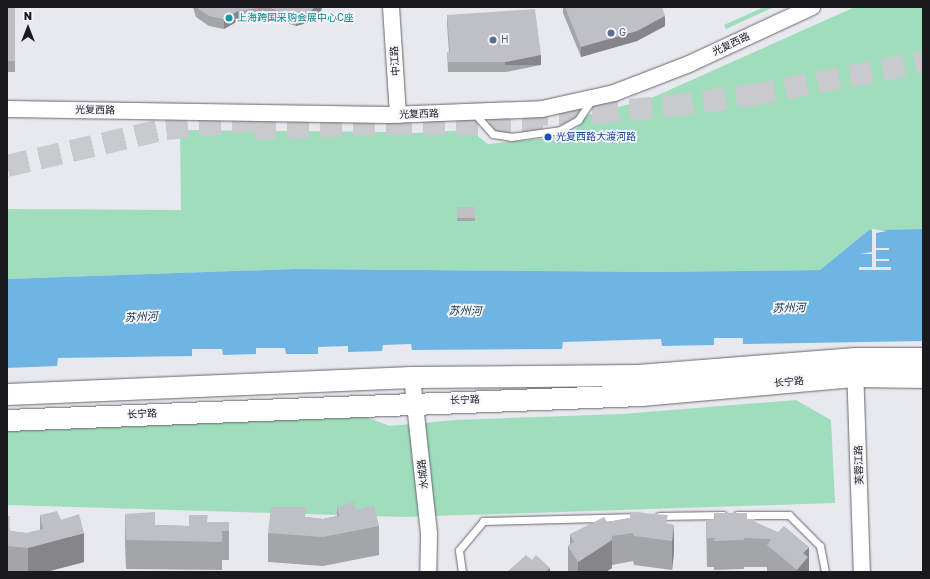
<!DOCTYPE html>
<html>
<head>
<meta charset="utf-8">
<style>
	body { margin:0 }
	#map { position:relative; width:930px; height:579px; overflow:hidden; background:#e8e9ee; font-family:"Golos Text","Noto Sans SC",sans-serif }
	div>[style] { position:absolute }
	.green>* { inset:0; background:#9fddbc }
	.water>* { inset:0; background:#6eb5e4 }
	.pier>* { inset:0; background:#e8e9ee }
	.trunk-tunnel>* { height:22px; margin-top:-11px; transform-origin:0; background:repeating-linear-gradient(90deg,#c9cace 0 22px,transparent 0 33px) }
	.roads { filter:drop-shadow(0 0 1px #66676c) drop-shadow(0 0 1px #66676c) }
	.service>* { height:7px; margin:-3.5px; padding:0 3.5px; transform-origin:3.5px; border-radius:3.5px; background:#fff }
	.tertiary>* { height:16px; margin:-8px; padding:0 8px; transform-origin:8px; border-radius:8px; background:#fff }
	.primary>* { height:21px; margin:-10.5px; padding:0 10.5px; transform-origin:10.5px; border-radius:10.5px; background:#fff }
	.wall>* { inset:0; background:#a4a5a9; transform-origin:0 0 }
	.shaded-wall>* { inset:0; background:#86868a; transform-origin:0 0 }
	.building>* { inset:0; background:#bfc0c5; transform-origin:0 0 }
	.dots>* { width:11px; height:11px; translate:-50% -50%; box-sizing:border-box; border:2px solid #f5f6fb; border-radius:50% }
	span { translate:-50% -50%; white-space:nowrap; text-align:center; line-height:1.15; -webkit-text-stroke:3.5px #f5f6fb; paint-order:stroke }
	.culture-label { font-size:10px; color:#0d838f }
	.left { translate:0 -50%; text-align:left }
	.service-label { font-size:10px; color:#4e5e75 }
	.street-label { font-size:10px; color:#1a1a1c }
	.transit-label { font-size:10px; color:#164399 }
	.water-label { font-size:11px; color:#0f2f43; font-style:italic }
	.frame { position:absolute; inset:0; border:8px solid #1a1a1c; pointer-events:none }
	.north { position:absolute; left:8px; top:8px; width:40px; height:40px; -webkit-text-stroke:3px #f5f6fb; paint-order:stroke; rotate:0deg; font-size:11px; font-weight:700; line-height:16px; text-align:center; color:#1a1a1c }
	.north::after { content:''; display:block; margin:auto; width:14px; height:18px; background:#1a1a1c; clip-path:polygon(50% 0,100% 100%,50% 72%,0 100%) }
</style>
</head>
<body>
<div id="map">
	<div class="green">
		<i style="clip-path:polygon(764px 7px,774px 7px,726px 29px,724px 25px)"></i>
		<i style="clip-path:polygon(855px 7px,923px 7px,923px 229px,869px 230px,820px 270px,655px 272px,294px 269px,7px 279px,7px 209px,181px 210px,180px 130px,390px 132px,394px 134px,470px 130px,488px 144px,570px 136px,588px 115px,649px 99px)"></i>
		<i style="clip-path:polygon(796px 400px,831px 420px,835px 503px,405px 517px,7px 505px,7px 428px,363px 416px,390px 426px,455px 420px,622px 414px)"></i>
	</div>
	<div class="water">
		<i style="clip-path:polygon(923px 229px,923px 341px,743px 344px,743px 338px,714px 338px,714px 345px,662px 346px,661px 339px,563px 342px,562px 349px,412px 350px,411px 344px,383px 345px,382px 351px,348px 352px,348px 346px,318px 347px,318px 354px,286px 354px,285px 348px,256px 348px,256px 354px,223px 355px,222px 349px,192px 349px,192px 356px,58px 358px,57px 366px,7px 368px,7px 279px,294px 269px,655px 272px,820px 270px,869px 230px)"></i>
	</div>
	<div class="pier">
		<i style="clip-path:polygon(872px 229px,887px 231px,876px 233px,876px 248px,889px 248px,889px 250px,876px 250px,876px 259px,889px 259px,889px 261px,876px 261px,876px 267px,891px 267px,891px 270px,859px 270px,859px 267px,872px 267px,872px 254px,860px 254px,872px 252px)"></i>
	</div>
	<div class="trunk-tunnel">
		<i style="left:526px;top:115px;width:71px;rotate:-1.6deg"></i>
		<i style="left:597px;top:113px;width:74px;rotate:-5.4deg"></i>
		<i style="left:671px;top:106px;width:83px;rotate:-7.6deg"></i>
		<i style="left:753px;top:95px;width:173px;rotate:-11deg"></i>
		<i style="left:254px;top:129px;width:136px;rotate:-2.1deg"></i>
		<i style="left:390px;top:124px;width:153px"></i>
		<i style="left:7px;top:166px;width:163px;rotate:-13.1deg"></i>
		<i style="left:166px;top:129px;width:104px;rotate:-5.5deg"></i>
	</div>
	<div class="roads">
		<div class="service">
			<i style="left:474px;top:113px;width:28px;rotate:48deg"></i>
			<i style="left:493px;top:134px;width:18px;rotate:9deg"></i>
			<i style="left:511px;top:137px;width:49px;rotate:-8.1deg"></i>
			<i style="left:560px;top:130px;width:21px;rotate:-29deg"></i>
			<i style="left:578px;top:120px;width:25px;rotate:-56deg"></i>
			<i style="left:737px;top:515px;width:52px"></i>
			<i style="left:789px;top:515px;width:44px;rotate:45deg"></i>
			<i style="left:820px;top:546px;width:26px;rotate:79deg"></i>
			<i style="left:659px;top:516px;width:64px;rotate:-0.9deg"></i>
			<i style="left:462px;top:572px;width:22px;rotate:-98deg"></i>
			<i style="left:459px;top:550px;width:38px;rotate:-50deg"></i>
			<i style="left:483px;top:521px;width:156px;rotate:-1.5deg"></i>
		</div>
		<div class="tertiary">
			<i style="left:391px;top:7px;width:108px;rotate:86.3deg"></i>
			<i style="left:7px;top:109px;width:382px;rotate:0.9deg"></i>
			<i style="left:389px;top:115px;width:153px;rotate:-2.2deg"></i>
			<i style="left:542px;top:109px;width:74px;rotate:-12.5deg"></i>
			<i style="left:614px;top:93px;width:80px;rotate:-21.1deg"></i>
			<i style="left:689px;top:64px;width:136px;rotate:-24.9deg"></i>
			<i style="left:855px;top:366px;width:206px;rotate:88.1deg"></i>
			<i style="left:412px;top:377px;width:157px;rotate:83.8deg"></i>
			<i style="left:429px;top:533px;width:39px;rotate:91deg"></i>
		</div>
		<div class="primary">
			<i style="left:7px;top:394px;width:405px;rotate:-2.4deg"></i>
			<i style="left:412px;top:377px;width:226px;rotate:-0.5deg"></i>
			<i style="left:638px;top:375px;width:218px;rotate:-4.5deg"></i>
			<i style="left:855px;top:358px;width:68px"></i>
			<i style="left:7px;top:420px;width:634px;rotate:-2.26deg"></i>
			<i style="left:641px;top:395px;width:216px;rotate:-5.1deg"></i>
			<i style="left:856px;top:376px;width:67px;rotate:0.9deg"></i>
		</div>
	</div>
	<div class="wall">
		<i style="left:7px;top:7px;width:8px;height:65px"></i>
		<i style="clip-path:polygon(193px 7px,322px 7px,321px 11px,310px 22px,296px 26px,266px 17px,238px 21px,224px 29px,209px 26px,196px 17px)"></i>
		<i style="clip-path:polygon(563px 7px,662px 7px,665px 26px,637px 41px,581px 57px,563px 13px)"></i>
		<i style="clip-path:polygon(447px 15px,541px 65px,506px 72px,448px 72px,447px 52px,449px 52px,447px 25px)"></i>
		<i style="left:457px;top:207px;width:18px;height:14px"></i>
		<i style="clip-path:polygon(337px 507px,356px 510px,379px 526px,379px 555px,323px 566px,268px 562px,268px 533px,306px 517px,323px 519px,337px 516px)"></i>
		<i style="clip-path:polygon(714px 513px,747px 519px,755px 522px,809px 572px,767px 572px,767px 567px,744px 567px,744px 569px,714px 570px,714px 567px,707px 567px,706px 520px,714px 519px)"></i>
		<i style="clip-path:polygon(125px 514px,155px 525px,189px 526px,208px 522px,229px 522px,229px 560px,222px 560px,222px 570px,126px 569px,125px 543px)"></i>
		<i style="clip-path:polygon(40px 515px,61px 520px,84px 562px,46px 572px,7px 572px,7px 516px,10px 531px,27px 533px,40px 530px)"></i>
		<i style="clip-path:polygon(630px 518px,674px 525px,674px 553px,672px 570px,634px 565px,633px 561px,612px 565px,612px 568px,606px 572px,568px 572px,568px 546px,570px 544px,570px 534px,607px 522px)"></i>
	</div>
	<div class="shaded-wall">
		<i style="clip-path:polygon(315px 7px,322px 7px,321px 11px,310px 22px,296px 26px,296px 16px)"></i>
		<i style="clip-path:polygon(238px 11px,238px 21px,224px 29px,224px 19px)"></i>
		<i style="clip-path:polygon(665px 16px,665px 26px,637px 41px,581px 57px,581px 47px)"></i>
		<i style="left:541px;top:55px;width:10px;height:36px;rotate:90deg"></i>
		<i style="clip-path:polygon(674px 525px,674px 553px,672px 570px,672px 541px)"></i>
		<i style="clip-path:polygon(84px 533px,84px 562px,46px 572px,28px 572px,28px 548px)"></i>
		<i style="clip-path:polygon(612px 540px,612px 568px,606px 572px,578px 572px,578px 562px)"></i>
		<i style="clip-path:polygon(809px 547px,809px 572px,797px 572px,797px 570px,803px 553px)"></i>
		<i style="clip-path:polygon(550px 568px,550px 572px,545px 572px)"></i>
	</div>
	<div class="building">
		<i style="left:7px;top:7px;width:8px;height:54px"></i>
		<i style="clip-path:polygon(196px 7px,315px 7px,310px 12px,296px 16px,266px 7px,238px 11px,224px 19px,209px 16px)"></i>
		<i style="clip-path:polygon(565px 7px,662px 7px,665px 16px,637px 31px,581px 47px)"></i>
		<i style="clip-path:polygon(535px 9px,541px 55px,506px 62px,448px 62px,447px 52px,450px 52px,447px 15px)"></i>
		<i style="left:457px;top:207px;width:18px;height:11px"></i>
		<i style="clip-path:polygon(354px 502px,356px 510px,374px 505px,379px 526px,323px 537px,268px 533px,271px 507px,306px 507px,305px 517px,323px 519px,339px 516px,337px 507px)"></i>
		<i style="clip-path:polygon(57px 511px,61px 520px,79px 514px,84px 533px,28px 548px,7px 546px,7px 516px,10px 516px,9px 531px,27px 533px,43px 529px,40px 515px)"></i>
		<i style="clip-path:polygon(155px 512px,155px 525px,189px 526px,189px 515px,208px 515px,207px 522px,229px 522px,229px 531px,222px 531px,222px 542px,126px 540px,125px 514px)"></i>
		<i style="clip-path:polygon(630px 512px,668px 515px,666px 523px,674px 525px,672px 541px,634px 536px,633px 533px,612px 536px,612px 540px,578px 562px,568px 546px,574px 542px,570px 534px,604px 517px,607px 522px,630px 518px)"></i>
		<i style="clip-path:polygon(714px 513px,747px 513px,747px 519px,755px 519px,755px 522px,778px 532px,784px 526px,809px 547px,803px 553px,808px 557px,797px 570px,767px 545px,771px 539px,744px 538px,744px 540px,714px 541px,715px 538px,707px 538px,706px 520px,715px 519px)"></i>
		<i style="clip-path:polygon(526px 555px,532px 560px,536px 555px,550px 568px,545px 572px,507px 572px)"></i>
	</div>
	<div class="dots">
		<i style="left:229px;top:18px;background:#0f9aa8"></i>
		<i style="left:611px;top:33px;background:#5c6f8a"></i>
		<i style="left:493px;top:40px;background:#5c6f8a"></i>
		<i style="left:548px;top:137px;background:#1a4fb4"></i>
	</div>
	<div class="culture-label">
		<span class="left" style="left:237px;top:18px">上海跨国采购会展中心C座</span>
	</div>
	<div class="service-label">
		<span class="left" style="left:619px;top:33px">G</span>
		<span class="left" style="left:501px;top:40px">H</span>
	</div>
	<div class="street-label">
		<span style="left:731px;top:44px;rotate:-25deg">光复西路</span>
		<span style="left:395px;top:61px;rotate:-94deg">中江路</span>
		<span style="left:95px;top:110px;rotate:1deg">光复西路</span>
		<span style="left:419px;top:114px;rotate:-2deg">光复西路</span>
		<span style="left:789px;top:382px;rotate:-5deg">长宁路</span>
		<span style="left:465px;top:400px;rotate:-2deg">长宁路</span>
		<span style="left:142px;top:414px;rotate:-3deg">长宁路</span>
		<span style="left:859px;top:465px;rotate:-92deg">芙蓉江路</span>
		<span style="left:423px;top:474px;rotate:-96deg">水城路</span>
	</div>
	<div class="transit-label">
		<span class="left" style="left:556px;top:137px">光复西路大渡河路</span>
	</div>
	<div class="water-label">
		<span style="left:789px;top:308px;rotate:-1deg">苏州河</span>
		<span style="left:465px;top:311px;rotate:1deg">苏州河</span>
		<span style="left:141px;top:317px;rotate:-3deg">苏州河</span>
	</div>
	<div class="frame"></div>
	<div class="north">N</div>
</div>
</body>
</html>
